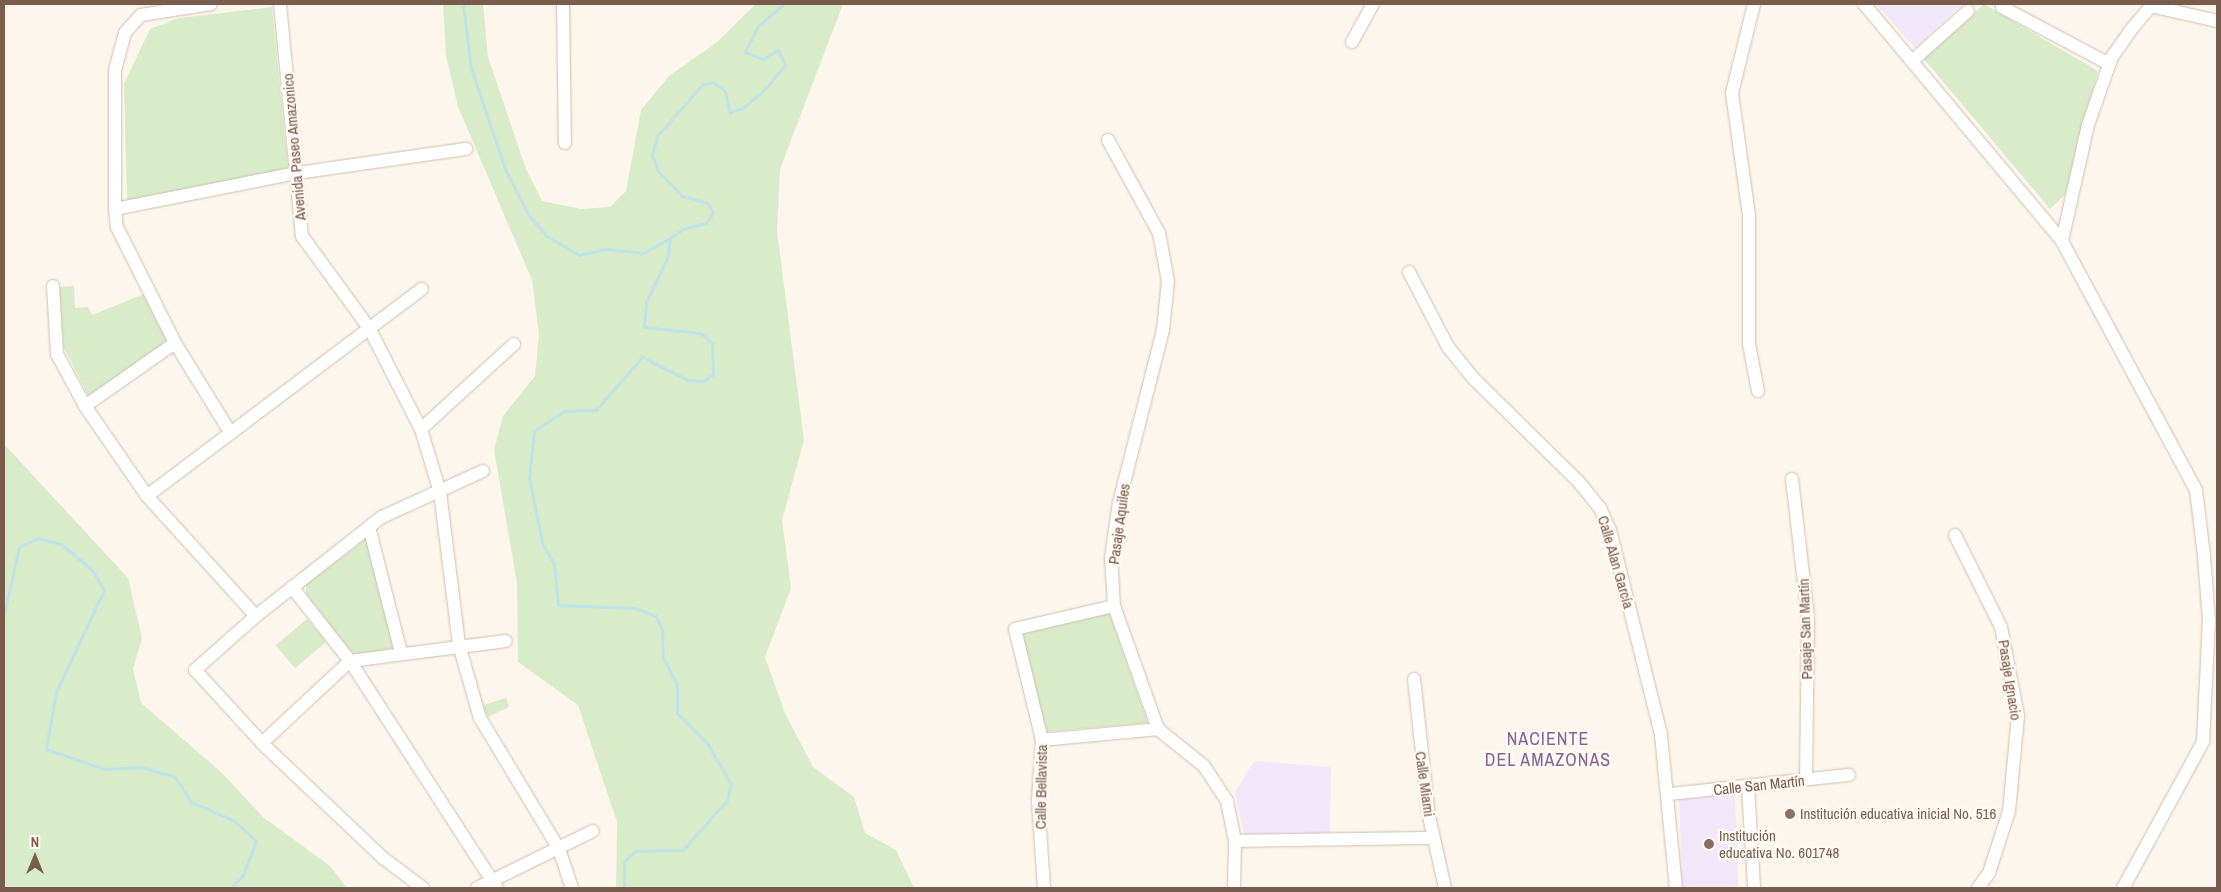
<!DOCTYPE html>
<html>
<head>
<meta charset="utf-8">
<style>
	body { margin:0 }
	#map { position:relative; width:2221px; height:892px; overflow:hidden; background:#fdf6ec; font-family:"Archivo Narrow",sans-serif }
	div>[style] { position:absolute }
	.education>* { inset:0; background:#f3e8fa; transform-origin:0 0 }
	.green>* { inset:0; background:#d8ecc9; transform-origin:0 0 }
	.stream>* { height:3px; margin:-1.5px; padding:0 1.5px; transform-origin:1.5px; border-radius:1.5px; background:#bfe3e8 }
	.roads { filter:drop-shadow(0 0 1px #d1beb0) drop-shadow(0 0 1px #d1beb0) }
	.minor>* { height:12px; margin:-6px; padding:0 6px; transform-origin:6px; border-radius:6px; background:#fff }
	.dots>* { width:14px; height:14px; translate:-50% -50%; box-sizing:border-box; border:2px solid #fffaf3; border-radius:50% }
	span { translate:-50% -50%; white-space:nowrap; text-align:center; line-height:1.15; -webkit-text-stroke:4.5px #fffaf3; paint-order:stroke }
	.street-label { font-size:15px; color:#7a5c4d }
	.education-label { font-size:15px; color:#785e54 }
	.left { translate:0 -50%; text-align:left }
	.quarter-label { font-size:18px; color:#846695; letter-spacing:1px }
	.frame { position:absolute; inset:0; border:5px solid #7a5c4d; pointer-events:none }
	.north { position:absolute; left:10px; top:832px; width:50px; height:50px; -webkit-text-stroke:4px #fffaf3; paint-order:stroke; rotate:0deg; font-size:14px; font-weight:700; line-height:20px; text-align:center; color:#7a5c4d }
	.north::after { content:''; display:block; margin:auto; width:18px; height:22px; background:#7a5c4d; clip-path:polygon(50% 0,100% 100%,50% 72%,0 100%) }
</style>
</head>
<body>
<div id="map">
	<div class="education">
		<i style="clip-path:polygon(1876px 4px,1963px 4px,1915px 48px)"></i>
		<i style="clip-path:polygon(1254px 761px,1331px 767px,1330px 835px,1244px 835px,1235px 792px)"></i>
		<i style="left:1735px;top:794px;width:94px;height:56px;rotate:88deg"></i>
	</div>
	<div class="green">
		<i style="clip-path:polygon(443px 4px,483px 4px,488px 57px,526px 169px,542px 201px,581px 209px,610px 207px,626px 191px,641px 110px,669px 76px,717px 42px,756px 4px,843px 4px,780px 169px,777px 231px,804px 440px,782px 520px,791px 588px,765px 657px,785px 713px,813px 767px,854px 797px,865px 833px,896px 850px,914px 888px,616px 888px,617px 822px,578px 705px,518px 662px,517px 583px,494px 450px,503px 416px,535px 376px,539px 335px,532px 280px,458px 107px,446px 56px)"></i>
		<i style="clip-path:polygon(1984px 4px,2098px 71px,2065px 195px,2050px 209px,1924px 59px)"></i>
		<i style="clip-path:polygon(272px 7px,288px 169px,127px 201px,124px 84px,150px 29px,179px 18px)"></i>
		<i style="clip-path:polygon(74px 286px,75px 308px,88px 307px,92px 315px,144px 294px,167px 336px,166px 342px,90px 399px,59px 338px,58px 287px)"></i>
		<i style="clip-path:polygon(4px 444px,128px 578px,142px 638px,133px 669px,141px 703px,220px 771px,263px 817px,330px 866px,347px 888px,4px 888px)"></i>
		<i style="clip-path:polygon(367px 538px,395px 648px,354px 656px,306px 594px,306px 584px)"></i>
		<i style="clip-path:polygon(1109px 612px,1148px 723px,1045px 732px,1020px 633px)"></i>
		<i style="left:307px;top:619px;width:30px;height:41px;rotate:50deg"></i>
		<i style="clip-path:polygon(506px 698px,509px 707px,488px 717px,483px 705px)"></i>
	</div>
	<div class="stream">
		<i style="left:463px;top:4px;width:64px;rotate:82.9deg"></i>
		<i style="left:471px;top:68px;width:107px;rotate:71.4deg"></i>
		<i style="left:505px;top:169px;width:53px;rotate:62.9deg"></i>
		<i style="left:529px;top:216px;width:27px;rotate:48deg"></i>
		<i style="left:547px;top:236px;width:37px;rotate:31deg"></i>
		<i style="left:579px;top:255px;width:28px;rotate:-13deg"></i>
		<i style="left:606px;top:249px;width:37px;rotate:6deg"></i>
		<i style="left:643px;top:253px;width:31px;rotate:-29deg"></i>
		<i style="left:4px;top:614px;width:69px;rotate:-77.4deg"></i>
		<i style="left:19px;top:547px;width:21px;rotate:-25deg"></i>
		<i style="left:38px;top:538px;width:24px;rotate:15deg"></i>
		<i style="left:61px;top:544px;width:40px;rotate:40deg"></i>
		<i style="left:92px;top:570px;width:23px;rotate:59deg"></i>
		<i style="left:104px;top:590px;width:113px;rotate:115.2deg"></i>
		<i style="left:56px;top:692px;width:58px;rotate:100deg"></i>
		<i style="left:46px;top:749px;width:61px;rotate:19deg"></i>
		<i style="left:104px;top:769px;width:37px;rotate:-3deg"></i>
		<i style="left:141px;top:767px;width:35px;rotate:16deg"></i>
		<i style="left:175px;top:777px;width:30px;rotate:57deg"></i>
		<i style="left:191px;top:802px;width:46px;rotate:23.2deg"></i>
		<i style="left:233px;top:820px;width:31px;rotate:42deg"></i>
		<i style="left:256px;top:841px;width:36px;rotate:111deg"></i>
		<i style="left:243px;top:875px;width:18px;rotate:133deg"></i>
		<i style="left:624px;top:888px;width:26px;rotate:-90deg"></i>
		<i style="left:624px;top:862px;width:16px;rotate:-45deg"></i>
		<i style="left:635px;top:851px;width:48px;rotate:-1.2deg"></i>
		<i style="left:683px;top:850px;width:67px;rotate:-48.7deg"></i>
		<i style="left:727px;top:800px;width:16px;rotate:-76deg"></i>
		<i style="left:731px;top:784px;width:48px;rotate:-120.3deg"></i>
		<i style="left:707px;top:743px;width:42px;rotate:-135deg"></i>
		<i style="left:677px;top:713px;width:28px;rotate:-90deg"></i>
		<i style="left:677px;top:685px;width:30px;rotate:-117deg"></i>
		<i style="left:663px;top:658px;width:28px;rotate:-92deg"></i>
		<i style="left:662px;top:630px;width:15px;rotate:-113deg"></i>
		<i style="left:656px;top:616px;width:22px;rotate:-159deg"></i>
		<i style="left:635px;top:608px;width:77px;rotate:-177.8deg"></i>
		<i style="left:558px;top:605px;width:41px;rotate:-95.6deg"></i>
		<i style="left:554px;top:564px;width:25px;rotate:-119deg"></i>
		<i style="left:542px;top:542px;width:65px;rotate:-101.5deg"></i>
		<i style="left:529px;top:478px;width:47px;rotate:-83.9deg"></i>
		<i style="left:534px;top:431px;width:36px;rotate:-34deg"></i>
		<i style="left:564px;top:411px;width:32px;rotate:-2deg"></i>
		<i style="left:596px;top:410px;width:70px;rotate:-49deg"></i>
		<i style="left:642px;top:357px;width:51px;rotate:26.6deg"></i>
		<i style="left:688px;top:380px;width:16px;rotate:4deg"></i>
		<i style="left:704px;top:381px;width:11px;rotate:-38deg"></i>
		<i style="left:713px;top:374px;width:31px;rotate:-92deg"></i>
		<i style="left:712px;top:343px;width:16px;rotate:-140deg"></i>
		<i style="left:700px;top:333px;width:56px;rotate:-173.9deg"></i>
		<i style="left:644px;top:327px;width:25px;rotate:-85deg"></i>
		<i style="left:646px;top:302px;width:51px;rotate:-64.4deg"></i>
		<i style="left:668px;top:256px;width:18px;rotate:-84deg"></i>
		<i style="left:670px;top:238px;width:16px;rotate:-35deg"></i>
		<i style="left:683px;top:229px;width:24px;rotate:-15deg"></i>
		<i style="left:706px;top:223px;width:12px;rotate:-55deg"></i>
		<i style="left:713px;top:213px;width:11px;rotate:-117deg"></i>
		<i style="left:708px;top:203px;width:27px;rotate:-165deg"></i>
		<i style="left:682px;top:196px;width:35px;rotate:-134deg"></i>
		<i style="left:658px;top:171px;width:17px;rotate:-111deg"></i>
		<i style="left:652px;top:155px;width:20px;rotate:-75deg"></i>
		<i style="left:657px;top:136px;width:68px;rotate:-48.6deg"></i>
		<i style="left:702px;top:85px;width:11px;rotate:-15deg"></i>
		<i style="left:713px;top:82px;width:15px;rotate:37deg"></i>
		<i style="left:725px;top:91px;width:22px;rotate:77deg"></i>
		<i style="left:730px;top:112px;width:14px;rotate:-17deg"></i>
		<i style="left:743px;top:108px;width:32px;rotate:-41deg"></i>
		<i style="left:767px;top:87px;width:28px;rotate:-51deg"></i>
		<i style="left:785px;top:65px;width:17px;rotate:-115deg"></i>
		<i style="left:778px;top:50px;width:17px;rotate:149deg"></i>
		<i style="left:763px;top:59px;width:19px;rotate:-159deg"></i>
		<i style="left:745px;top:52px;width:29px;rotate:-63deg"></i>
		<i style="left:758px;top:26px;width:33px;rotate:-41deg"></i>
	</div>
	<div class="roads">
		<div class="minor">
			<i style="left:211px;top:4px;width:71px;rotate:171.1deg"></i>
			<i style="left:141px;top:15px;width:24px;rotate:132deg"></i>
			<i style="left:125px;top:33px;width:39px;rotate:105deg"></i>
			<i style="left:115px;top:71px;width:138px;rotate:90deg"></i>
			<i style="left:115px;top:209px;width:18px;rotate:84deg"></i>
			<i style="left:117px;top:227px;width:130px;rotate:63.4deg"></i>
			<i style="left:175px;top:343px;width:105px;rotate:58.3deg"></i>
			<i style="left:280px;top:4px;width:233px;rotate:84.6deg"></i>
			<i style="left:302px;top:236px;width:114px;rotate:53.9deg"></i>
			<i style="left:369px;top:328px;width:114px;rotate:62.8deg"></i>
			<i style="left:421px;top:429px;width:66px;rotate:73.2deg"></i>
			<i style="left:440px;top:492px;width:154px;rotate:82.9deg"></i>
			<i style="left:459px;top:645px;width:76px;rotate:74deg"></i>
			<i style="left:480px;top:718px;width:153px;rotate:58.9deg"></i>
			<i style="left:559px;top:849px;width:41px;rotate:71.6deg"></i>
			<i style="left:563px;top:4px;width:139px;rotate:89.2deg"></i>
			<i style="left:1754px;top:4px;width:92px;rotate:103.9deg"></i>
			<i style="left:1732px;top:93px;width:123px;rotate:82.1deg"></i>
			<i style="left:1749px;top:215px;width:129px;rotate:90deg"></i>
			<i style="left:1749px;top:344px;width:48px;rotate:79.2deg"></i>
			<i style="left:1864px;top:4px;width:309px;rotate:50.1deg"></i>
			<i style="left:2002px;top:7px;width:121px;rotate:28deg"></i>
			<i style="left:1352px;top:42px;width:43px;rotate:-61.1deg"></i>
			<i style="left:1912px;top:61px;width:75px;rotate:-41.8deg"></i>
			<i style="left:1108px;top:140px;width:106px;rotate:61.3deg"></i>
			<i style="left:1159px;top:233px;width:49px;rotate:79.4deg"></i>
			<i style="left:1168px;top:281px;width:49px;rotate:95.8deg"></i>
			<i style="left:1163px;top:330px;width:179px;rotate:104.3deg"></i>
			<i style="left:1119px;top:503px;width:55px;rotate:98.4deg"></i>
			<i style="left:1111px;top:557px;width:49px;rotate:86.5deg"></i>
			<i style="left:1114px;top:606px;width:131px;rotate:70.3deg"></i>
			<i style="left:1158px;top:729px;width:59px;rotate:38.8deg"></i>
			<i style="left:1204px;top:766px;width:42px;rotate:56.7deg"></i>
			<i style="left:1227px;top:801px;width:41px;rotate:78.7deg"></i>
			<i style="left:1235px;top:841px;width:47px;rotate:91.2deg"></i>
			<i style="left:115px;top:209px;width:186px;rotate:-11.2deg"></i>
			<i style="left:297px;top:173px;width:171px;rotate:-8.1deg"></i>
			<i style="left:1409px;top:272px;width:85px;rotate:62.5deg"></i>
			<i style="left:1448px;top:347px;width:38px;rotate:51deg"></i>
			<i style="left:1472px;top:377px;width:148px;rotate:44.5deg"></i>
			<i style="left:1578px;top:481px;width:35px;rotate:51deg"></i>
			<i style="left:1600px;top:508px;width:24px;rotate:66deg"></i>
			<i style="left:1610px;top:530px;width:211px;rotate:76deg"></i>
			<i style="left:1661px;top:735px;width:154px;rotate:84.4deg"></i>
			<i style="left:53px;top:286px;width:68px;rotate:86.6deg"></i>
			<i style="left:57px;top:354px;width:59px;rotate:61.7deg"></i>
			<i style="left:85px;top:406px;width:109px;rotate:55.4deg"></i>
			<i style="left:147px;top:496px;width:162px;rotate:47.8deg"></i>
			<i style="left:85px;top:406px;width:110px;rotate:-35deg"></i>
			<i style="left:421px;top:429px;width:126px;rotate:-42.4deg"></i>
			<i style="left:1792px;top:479px;width:139px;rotate:83.4deg"></i>
			<i style="left:1808px;top:617px;width:163px;rotate:90.7deg"></i>
			<i style="left:147px;top:496px;width:344px;rotate:-37deg"></i>
			<i style="left:369px;top:527px;width:130px;rotate:75.7deg"></i>
			<i style="left:1955px;top:535px;width:103px;rotate:63.4deg"></i>
			<i style="left:2001px;top:627px;width:91px;rotate:79.2deg"></i>
			<i style="left:2018px;top:716px;width:95px;rotate:95.4deg"></i>
			<i style="left:2009px;top:811px;width:65px;rotate:107.9deg"></i>
			<i style="left:1989px;top:873px;width:19px;rotate:126deg"></i>
			<i style="left:292px;top:587px;width:94px;rotate:51.9deg"></i>
			<i style="left:350px;top:661px;width:270px;rotate:57.1deg"></i>
			<i style="left:1414px;top:679px;width:138px;rotate:83.8deg"></i>
			<i style="left:1429px;top:816px;width:74px;rotate:77.5deg"></i>
			<i style="left:1042px;top:740px;width:117px;rotate:-5.4deg"></i>
			<i style="left:262px;top:743px;width:120px;rotate:-43deg"></i>
			<i style="left:350px;top:661px;width:157px;rotate:-7.3deg"></i>
			<i style="left:1748px;top:786px;width:102px;rotate:86.6deg"></i>
			<i style="left:1670px;top:794px;width:180px;rotate:-6.1deg"></i>
			<i style="left:1235px;top:841px;width:198px;rotate:-0.9deg"></i>
			<i style="left:423px;top:888px;width:50px;rotate:-143.1deg"></i>
			<i style="left:383px;top:858px;width:167px;rotate:-136.5deg"></i>
			<i style="left:262px;top:743px;width:99px;rotate:-132.5deg"></i>
			<i style="left:195px;top:670px;width:81px;rotate:-41.5deg"></i>
			<i style="left:256px;top:616px;width:160px;rotate:-38.2deg"></i>
			<i style="left:382px;top:517px;width:111px;rotate:-24.5deg"></i>
			<i style="left:477px;top:888px;width:129px;rotate:-26.2deg"></i>
			<i style="left:1044px;top:888px;width:88px;rotate:-93.9deg"></i>
			<i style="left:1038px;top:800px;width:60px;rotate:-86.2deg"></i>
			<i style="left:1042px;top:740px;width:114px;rotate:-103.7deg"></i>
			<i style="left:1015px;top:629px;width:102px;rotate:-13.1deg"></i>
			<i style="left:2123px;top:888px;width:166px;rotate:-61.3deg"></i>
			<i style="left:2203px;top:742px;width:121px;rotate:-87.2deg"></i>
			<i style="left:2209px;top:621px;width:65px;rotate:-94.4deg"></i>
			<i style="left:2204px;top:556px;width:66px;rotate:-96.9deg"></i>
			<i style="left:2196px;top:490px;width:283px;rotate:-118.3deg"></i>
			<i style="left:2062px;top:241px;width:119px;rotate:-77.4deg"></i>
			<i style="left:2088px;top:125px;width:72px;rotate:-70.6deg"></i>
			<i style="left:2112px;top:57px;width:32px;rotate:-55deg"></i>
			<i style="left:2130px;top:31px;width:33px;rotate:-50deg"></i>
			<i style="left:2151px;top:6px;width:68px;rotate:12.8deg"></i>
		</div>
	</div>
	<div class="dots">
		<i style="left:1790px;top:814px;background:#8d6e63"></i>
		<i style="left:1709px;top:844px;background:#8d6e63"></i>
	</div>
	<div class="street-label">
		<span style="left:294px;top:147px;rotate:-95deg">Avenida Paseo Amazonico</span>
		<span style="left:1119px;top:524px;rotate:-82deg">Pasaje Aquiles</span>
		<span style="left:1616px;top:562px;rotate:74deg">Calle Alan García</span>
		<span style="left:1805px;top:629px;rotate:-92deg">Pasaje San Martín</span>
		<span style="left:2010px;top:680px;rotate:81deg">Pasaje Ignacio</span>
		<span style="left:1425px;top:784px;rotate:82deg">Calle Miami</span>
		<span style="left:1759px;top:785px;rotate:-6deg">Calle San Martín</span>
		<span style="left:1041px;top:787px;rotate:-89deg">Calle Bellavista</span>
	</div>
	<div class="education-label">
		<span class="left" style="left:1800px;top:814px">Institución educativa inicial No. 516</span>
		<span class="left" style="left:1719px;top:844px">Institución<br>educativa No. 601748</span>
	</div>
	<div class="quarter-label">
		<span style="left:1548px;top:750px">NACIENTE<br>DEL AMAZONAS</span>
	</div>
	<div class="frame"></div>
	<div class="north">N</div>
</div>
</body>
</html>
